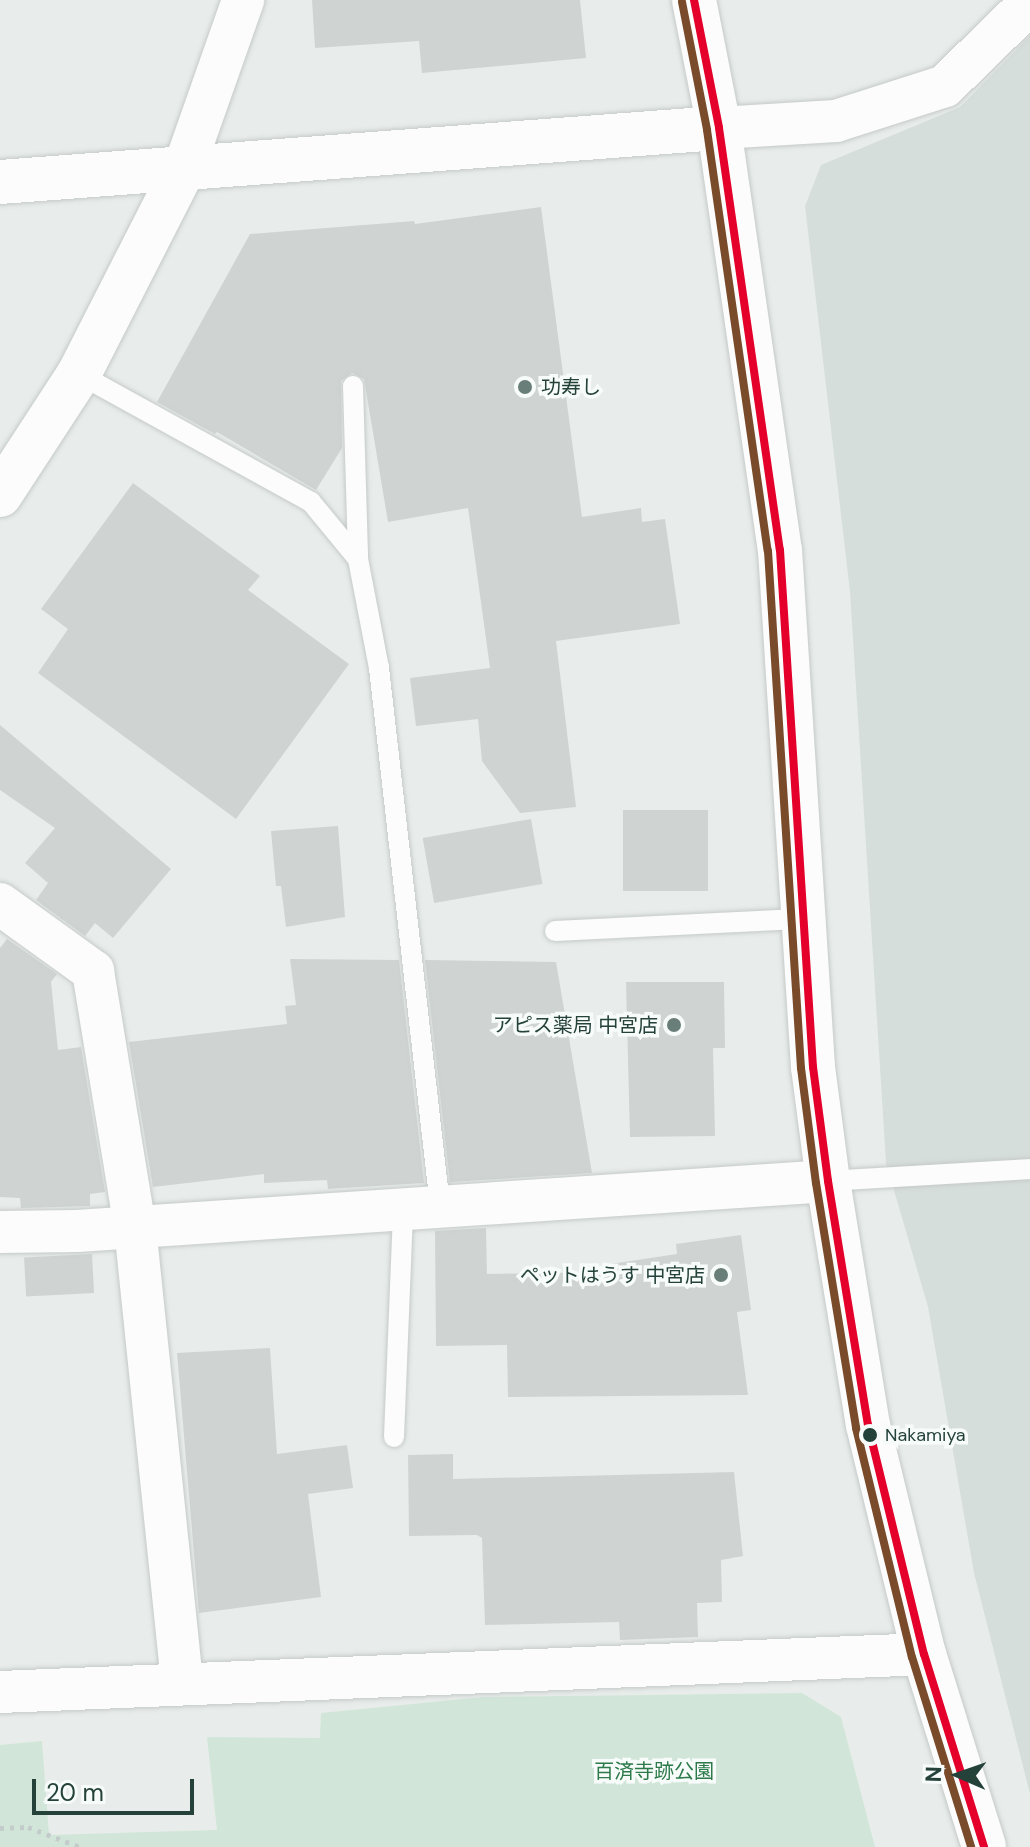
<!DOCTYPE html>
<html>
<head>
<meta charset="utf-8">
<style>
	body { margin:0 }
	#map { position:relative; width:1030px; height:1847px; overflow:hidden; background:#e8edeb; font-family:"DM Sans","Noto Sans JP",sans-serif }
	div>[style] { position:absolute }
	.built>* { inset:0; background:#d6dedb }
	.green>* { inset:0; background:#d1e6d8 }
	.building>* { inset:0; background:#cfd4d2; transform-origin:0 0 }
	.path>* { height:5px; margin-top:-2.5px; transform-origin:0; background:repeating-linear-gradient(90deg,#c3ccca 0 4px,transparent 0 10px) }
	.roads { filter:drop-shadow(0 0 2px #c5cac8) drop-shadow(0 0 2px #c5cac8) }
	.service>* { height:20px; margin:-10px; padding:0 10px; transform-origin:10px; border-radius:10px; background:#fcfcfc }
	.minor>* { height:42px; margin:-21px; padding:0 21px; transform-origin:21px; border-radius:21px; background:#fcfcfc }
	.tertiary>* { height:44px; margin:-22px; padding:0 22px; transform-origin:22px; border-radius:22px; background:#fcfcfc }
	.secondary>* { height:44px; margin:-22px; padding:0 22px; transform-origin:22px; border-radius:22px; background:#fcfcfc }
	.bus-1>* { height:8px; margin:-4px; padding:0 4px; transform-origin:4px; border-radius:4px; background:#e4002b }
	.bus-2>* { height:8px; margin:-4px; padding:0 4px; transform-origin:4px; border-radius:4px; background:#7a4b2a }
	.dots>* { width:22px; height:22px; translate:-50% -50%; box-sizing:border-box; border:4px solid #f7fbf9; border-radius:50% }
	span { translate:-50% -50%; white-space:nowrap; text-align:center; line-height:1.15; -webkit-text-stroke:7px #f7fbf9; paint-order:stroke }
	.bus-label { font-size:18px; color:#24423a }
	.left { translate:0 -50%; text-align:left }
	.poi-label { font-size:20px; color:#24423a }
	.right { translate:-100% -50%; text-align:right }
	.park-label { font-size:20px; color:#2d7a4b }
	.north { position:absolute; left:918px; top:1735px; width:80px; height:80px; -webkit-text-stroke:6px #f7fbf9; paint-order:stroke; rotate:272deg; font-size:22px; font-weight:700; line-height:32px; text-align:center; color:#24423a }
	.north::after { content:''; display:block; margin:auto; width:28px; height:36px; background:#24423a; clip-path:polygon(50% 0,100% 100%,50% 72%,0 100%) }
	.scale { position:absolute; left:32px; top:1779px; width:162px; height:36px; box-sizing:border-box; border:4px solid #24423a; border-top:0; padding-left:10px; font-size:24px; line-height:28px; white-space:nowrap; color:#24423a; -webkit-text-stroke:6px #f7fbf9; paint-order:stroke }
</style>
</head>
<body>
<div id="map">
	<div class="built">
		<i style="clip-path:polygon(1030px 36px,1030px 1794px,974px 1573px,928px 1307px,886px 1163px,850px 592px,805px 206px,821px 165px,960px 107px)"></i>
	</div>
	<div class="green">
		<i style="clip-path:polygon(802px 1693px,841px 1717px,875px 1847px,0 1847px,0 1745px,42px 1741px,49px 1835px,217px 1830px,207px 1737px,320px 1738px,321px 1713px,483px 1697px)"></i>
	</div>
	<div class="building">
		<i style="clip-path:polygon(312px 0,580px 0,586px 58px,422px 73px,419px 41px,315px 48px)"></i>
		<i style="clip-path:polygon(541px 207px,582px 517px,641px 508px,642px 522px,665px 519px,680px 624px,556px 641px,576px 807px,520px 813px,482px 761px,478px 719px,416px 726px,410px 678px,490px 668px,468px 508px,388px 522px,364px 379px,352px 373px,341px 381px,342px 448px,316px 490px,217px 432px,215px 434px,157px 402px,250px 234px,414px 221px,415px 224px)"></i>
		<i style="clip-path:polygon(133px 483px,260px 576px,248px 590px,349px 664px,236px 819px,38px 673px,68px 629px,41px 609px)"></i>
		<i style="clip-path:polygon(0 725px,171px 869px,113px 938px,95px 923px,85px 936px,36px 900px,48px 883px,25px 863px,55px 828px,0 790px)"></i>
		<i style="left:623px;top:810px;width:85px;height:81px"></i>
		<i style="left:531px;top:819px;width:66px;height:110px;rotate:80deg"></i>
		<i style="clip-path:polygon(338px 826px,345px 917px,286px 927px,281px 886px,276px 886px,271px 831px)"></i>
		<i style="clip-path:polygon(7px 939px,57px 974px,51px 982px,58px 1050px,81px 1047px,105px 1192px,90px 1194px,90px 1206px,21px 1208px,20px 1198px,0 1197px,0 948px)"></i>
		<i style="clip-path:polygon(290px 959px,399px 960px,424px 1183px,328px 1189px,327px 1180px,264px 1183px,264px 1174px,153px 1187px,129px 1042px,287px 1024px,285px 1006px,296px 1005px)"></i>
		<i style="clip-path:polygon(425px 960px,556px 962px,592px 1173px,450px 1182px)"></i>
		<i style="clip-path:polygon(626px 982px,724px 982px,725px 1048px,713px 1048px,715px 1136px,630px 1137px)"></i>
		<i style="clip-path:polygon(486px 1228px,487px 1274px,605px 1272px,604px 1265px,677px 1254px,676px 1244px,741px 1235px,751px 1310px,737px 1312px,748px 1395px,508px 1397px,507px 1345px,436px 1346px,435px 1231px)"></i>
		<i style="left:92px;top:1254px;width:39px;height:68px;rotate:87deg"></i>
		<i style="clip-path:polygon(270px 1348px,277px 1454px,347px 1445px,353px 1488px,308px 1494px,321px 1597px,199px 1613px,177px 1353px)"></i>
		<i style="clip-path:polygon(453px 1454px,453px 1479px,734px 1472px,743px 1556px,721px 1560px,722px 1602px,697px 1603px,698px 1637px,620px 1640px,619px 1622px,485px 1625px,482px 1538px,477px 1535px,409px 1536px,408px 1455px)"></i>
	</div>
	<div class="path">
		<i style="left:0;top:1828px;width:28px;rotate:-2deg"></i>
		<i style="left:28px;top:1827px;width:56px;rotate:21deg"></i>
	</div>
	<div class="roads">
		<div class="service">
			<i style="left:79px;top:374px;width:265px;rotate:28.9deg"></i>
			<i style="left:311px;top:502px;width:74px;rotate:50.5deg"></i>
			<i style="left:358px;top:559px;width:111px;rotate:79.1deg"></i>
			<i style="left:379px;top:668px;width:541px;rotate:83.53deg"></i>
			<i style="left:353px;top:386px;width:173px;rotate:88.3deg"></i>
			<i style="left:555px;top:931px;width:249px;rotate:-2.8deg"></i>
			<i style="left:828px;top:1181px;width:202px;rotate:-3.4deg"></i>
			<i style="left:394px;top:1437px;width:229px;rotate:-87.7deg"></i>
		</div>
		<div class="minor">
			<i style="left:719px;top:128px;width:117px;rotate:-3.4deg"></i>
			<i style="left:836px;top:121px;width:114px;rotate:-17.8deg"></i>
			<i style="left:945px;top:86px;width:119px;rotate:-44.3deg"></i>
			<i style="left:184px;top:168px;width:178px;rotate:-70.6deg"></i>
			<i style="left:0;top:904px;width:115px;rotate:35.8deg"></i>
			<i style="left:93px;top:971px;width:259px;rotate:80.7deg"></i>
			<i style="left:135px;top:1227px;width:458px;rotate:84.1deg"></i>
			<i style="left:0;top:1232px;width:77px;rotate:-0.7deg"></i>
			<i style="left:77px;top:1231px;width:753px;rotate:-3.81deg"></i>
			<i style="left:0;top:1692px;width:925px;rotate:-2.35deg"></i>
		</div>
		<div class="tertiary">
			<i style="left:0;top:182px;width:721px;rotate:-4.3deg"></i>
			<i style="left:0;top:495px;width:145px;rotate:-56.9deg"></i>
			<i style="left:79px;top:374px;width:231px;rotate:-63deg"></i>
		</div>
		<div class="secondary">
			<i style="left:694px;top:0;width:130px;rotate:78.9deg"></i>
			<i style="left:719px;top:128px;width:426px;rotate:81.8deg"></i>
			<i style="left:780px;top:550px;width:518px;rotate:86.35deg"></i>
			<i style="left:813px;top:1067px;width:115px;rotate:82.5deg"></i>
			<i style="left:828px;top:1181px;width:247px;rotate:80.7deg"></i>
			<i style="left:868px;top:1425px;width:236px;rotate:76.3deg"></i>
			<i style="left:924px;top:1654px;width:202px;rotate:72.7deg"></i>
		</div>
	</div>
	<div class="bus-1">
		<i style="left:694px;top:0;width:130px;rotate:78.9deg"></i>
		<i style="left:719px;top:128px;width:426px;rotate:81.8deg"></i>
		<i style="left:780px;top:550px;width:518px;rotate:86.35deg"></i>
		<i style="left:813px;top:1067px;width:115px;rotate:82.5deg"></i>
		<i style="left:828px;top:1181px;width:247px;rotate:80.7deg"></i>
		<i style="left:868px;top:1425px;width:236px;rotate:76.3deg"></i>
		<i style="left:924px;top:1654px;width:202px;rotate:72.7deg"></i>
	</div>
	<div class="bus-2">
		<i style="left:682px;top:2px;width:130px;rotate:78.9deg"></i>
		<i style="left:707px;top:130px;width:425px;rotate:81.8deg"></i>
		<i style="left:768px;top:551px;width:518px;rotate:86.35deg"></i>
		<i style="left:801px;top:1068px;width:116px;rotate:82.6deg"></i>
		<i style="left:816px;top:1183px;width:248px;rotate:80.7deg"></i>
		<i style="left:856px;top:1428px;width:236px;rotate:76.3deg"></i>
		<i style="left:912px;top:1657px;width:199px;rotate:72.7deg"></i>
	</div>
	<div class="dots">
		<i style="left:525px;top:387px;background:#697e78"></i>
		<i style="left:674px;top:1025px;background:#697e78"></i>
		<i style="left:721px;top:1275px;background:#697e78"></i>
		<i style="left:870px;top:1435px;background:#24423a"></i>
	</div>
	<div class="bus-label">
		<span class="left" style="left:885px;top:1435px">Nakamiya</span>
	</div>
	<div class="poi-label">
		<span class="left" style="left:541px;top:387px">功寿し</span>
		<span class="right" style="left:658px;top:1025px">アピス薬局 中宮店</span>
		<span class="right" style="left:705px;top:1275px">ペットはうす 中宮店</span>
	</div>
	<div class="park-label">
		<span style="left:654px;top:1771px">百済寺跡公園</span>
	</div>
	<div class="north">N</div>
	<div class="scale">20 m</div>
</div>
</body>
</html>
